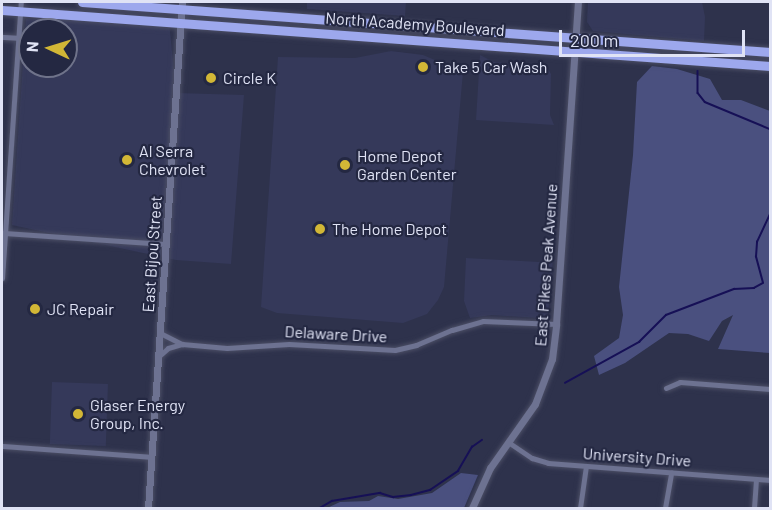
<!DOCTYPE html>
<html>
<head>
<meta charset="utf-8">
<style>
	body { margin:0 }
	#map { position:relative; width:772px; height:510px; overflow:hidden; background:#2e324c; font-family:Barlow,sans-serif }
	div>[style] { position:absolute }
	.built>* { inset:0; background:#35395a; transform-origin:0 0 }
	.green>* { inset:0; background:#4a507f }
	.stream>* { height:1.5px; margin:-0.75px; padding:0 0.75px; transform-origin:0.75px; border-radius:0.75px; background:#161056 }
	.roads { filter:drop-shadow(0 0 2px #4b4e65) drop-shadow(0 0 2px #4b4e65) }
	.street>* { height:5px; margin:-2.5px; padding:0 2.5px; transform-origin:2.5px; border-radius:2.5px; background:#6d7291 }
	.secondary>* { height:7px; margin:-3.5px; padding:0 3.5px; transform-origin:3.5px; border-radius:3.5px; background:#6d7291 }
	.highway>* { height:9px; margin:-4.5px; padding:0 4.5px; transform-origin:4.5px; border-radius:4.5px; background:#9da8ed }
	.dots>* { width:16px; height:16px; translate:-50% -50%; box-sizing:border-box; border:3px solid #242842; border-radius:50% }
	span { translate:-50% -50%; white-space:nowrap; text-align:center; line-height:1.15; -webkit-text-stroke:4.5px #242842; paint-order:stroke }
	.street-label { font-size:16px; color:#e0e3f5 }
	.poi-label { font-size:16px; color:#e0e3f5 }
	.left { translate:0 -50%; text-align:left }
	.frame { position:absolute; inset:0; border:3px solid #e0e3f5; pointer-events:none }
	.north { position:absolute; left:18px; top:18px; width:60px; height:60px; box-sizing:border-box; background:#242842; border:2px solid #6f738a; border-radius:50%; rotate:274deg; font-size:16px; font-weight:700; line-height:24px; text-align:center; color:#e0e3f5 }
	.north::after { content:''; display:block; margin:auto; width:21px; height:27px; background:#d2b736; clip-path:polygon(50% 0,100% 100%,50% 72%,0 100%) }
	.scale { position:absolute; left:559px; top:30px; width:186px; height:27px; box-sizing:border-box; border:3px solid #e0e3f5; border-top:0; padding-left:8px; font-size:18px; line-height:21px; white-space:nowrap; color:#e0e3f5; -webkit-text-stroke:4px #242842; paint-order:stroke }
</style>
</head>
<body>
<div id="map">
	<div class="built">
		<i style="clip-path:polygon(307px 2px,406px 2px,405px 16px,307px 9px)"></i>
		<i style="clip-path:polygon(588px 2px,702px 2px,705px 17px,704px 41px,593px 31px,587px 22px)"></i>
		<i style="clip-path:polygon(evenodd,26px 19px,169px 21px,176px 93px,244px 95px,231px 264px,176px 260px,12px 225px,26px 19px,30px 30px,66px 30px,66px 66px,30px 66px,30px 30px)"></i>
		<i style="clip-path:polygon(391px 51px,423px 55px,463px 72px,444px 287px,438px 300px,427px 314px,403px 323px,277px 313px,261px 307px,278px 57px,355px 58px)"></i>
		<i style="clip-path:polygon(480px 55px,494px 62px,547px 67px,551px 74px,550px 115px,554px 125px,476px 120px)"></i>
		<i style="clip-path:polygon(466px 258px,539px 262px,553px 259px,548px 314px,540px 318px,492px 315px,470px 318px,464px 301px)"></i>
		<i style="left:52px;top:382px;width:56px;height:62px;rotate:2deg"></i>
	</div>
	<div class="green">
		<i style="clip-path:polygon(652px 66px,677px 69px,710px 79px,722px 100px,741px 100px,770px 111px,770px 353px,718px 349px,733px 315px,722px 321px,709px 341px,688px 334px,669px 333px,625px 363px,599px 375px,594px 356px,619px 338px,623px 315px,619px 287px,633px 155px,637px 82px)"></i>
		<i style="clip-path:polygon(461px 473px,478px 475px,464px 508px,327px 508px,340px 502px,369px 501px,378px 496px,398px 499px,432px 493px)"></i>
	</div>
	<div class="stream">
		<i style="left:698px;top:71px;width:22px;rotate:90deg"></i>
		<i style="left:698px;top:93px;width:11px;rotate:52deg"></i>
		<i style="left:705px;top:102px;width:70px;rotate:22.6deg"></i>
		<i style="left:565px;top:383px;width:85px;rotate:-29deg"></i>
		<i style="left:639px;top:342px;width:38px;rotate:-45deg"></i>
		<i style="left:666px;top:315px;width:73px;rotate:-20.9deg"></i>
		<i style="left:734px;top:289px;width:20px;rotate:-3deg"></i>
		<i style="left:754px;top:288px;width:10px;rotate:-29deg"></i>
		<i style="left:763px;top:283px;width:27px;rotate:-105deg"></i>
		<i style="left:756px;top:257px;width:15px;rotate:-86deg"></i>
		<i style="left:757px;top:242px;width:31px;rotate:-65deg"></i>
		<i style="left:2px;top:508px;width:5px"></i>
		<i style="left:320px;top:508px;width:14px;rotate:-30deg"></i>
		<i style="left:332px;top:501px;width:49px;rotate:-9.5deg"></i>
		<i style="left:380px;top:493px;width:14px;rotate:17deg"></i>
		<i style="left:393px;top:497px;width:18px;rotate:-6deg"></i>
		<i style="left:411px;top:495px;width:20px;rotate:-15deg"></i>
		<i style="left:430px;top:490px;width:34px;rotate:-34deg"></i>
		<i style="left:458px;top:471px;width:28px;rotate:-60deg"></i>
		<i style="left:472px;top:447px;width:12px;rotate:-35deg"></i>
	</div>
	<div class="roads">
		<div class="street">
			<i style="left:2px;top:37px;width:17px;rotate:3deg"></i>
			<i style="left:3px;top:233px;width:163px;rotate:3.9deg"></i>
			<i style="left:2px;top:278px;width:277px;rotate:-86.1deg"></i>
			<i style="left:160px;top:333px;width:25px;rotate:27deg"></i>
			<i style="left:158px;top:357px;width:13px;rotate:-42deg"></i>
			<i style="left:168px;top:348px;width:15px;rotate:-16deg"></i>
			<i style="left:182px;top:344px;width:45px;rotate:5.1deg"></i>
			<i style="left:227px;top:348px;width:62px;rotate:-3.7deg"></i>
			<i style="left:289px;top:344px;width:106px;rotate:3.2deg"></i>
			<i style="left:395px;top:350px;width:22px;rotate:-13deg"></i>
			<i style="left:416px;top:345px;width:39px;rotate:-23deg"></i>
			<i style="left:452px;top:330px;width:32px;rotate:-16deg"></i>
			<i style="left:483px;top:321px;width:73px;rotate:2.4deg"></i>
			<i style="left:666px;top:388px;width:15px;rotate:-23deg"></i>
			<i style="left:680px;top:382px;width:90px;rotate:4.4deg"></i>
			<i style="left:508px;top:442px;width:29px;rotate:34deg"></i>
			<i style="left:532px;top:458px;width:17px;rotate:17deg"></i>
			<i style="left:548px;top:463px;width:223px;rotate:4.4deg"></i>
			<i style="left:2px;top:446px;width:149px;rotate:4.2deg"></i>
			<i style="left:580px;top:508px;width:42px;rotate:-81.9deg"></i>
			<i style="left:665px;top:508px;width:36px;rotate:-80deg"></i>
			<i style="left:754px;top:508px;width:29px;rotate:-86deg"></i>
		</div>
		<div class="secondary">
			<i style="left:148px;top:508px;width:507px;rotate:-86.16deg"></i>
			<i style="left:472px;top:508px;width:44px;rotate:-65.8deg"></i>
			<i style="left:490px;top:468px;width:78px;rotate:-54.9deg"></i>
			<i style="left:535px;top:404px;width:48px;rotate:-69.3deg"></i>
			<i style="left:552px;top:359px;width:35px;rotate:-83deg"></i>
			<i style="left:556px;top:324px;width:323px;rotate:-86.1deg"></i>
		</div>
		<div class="highway">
			<i style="left:82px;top:2px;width:690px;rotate:4.16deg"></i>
			<i style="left:2px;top:10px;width:770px;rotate:4.17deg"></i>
		</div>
	</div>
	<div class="dots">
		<i style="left:423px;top:67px;background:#d2b736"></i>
		<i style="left:211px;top:78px;background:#d2b736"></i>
		<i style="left:127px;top:160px;background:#d2b736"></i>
		<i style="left:345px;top:165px;background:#d2b736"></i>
		<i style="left:320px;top:229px;background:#d2b736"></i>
		<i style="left:35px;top:309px;background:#d2b736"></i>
		<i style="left:78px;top:414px;background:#d2b736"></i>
	</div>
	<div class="street-label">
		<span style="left:415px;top:24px;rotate:4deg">North Academy Boulevard</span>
		<span style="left:152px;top:254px;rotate:-86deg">East Bijou Street</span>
		<span style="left:546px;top:265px;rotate:-86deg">East Pikes Peak Avenue</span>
		<span style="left:336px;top:334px;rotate:3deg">Delaware Drive</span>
		<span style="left:637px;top:457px;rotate:4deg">University Drive</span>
	</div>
	<div class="poi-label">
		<span class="left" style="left:435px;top:67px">Take 5 Car Wash</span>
		<span class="left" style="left:223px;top:78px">Circle K</span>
		<span class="left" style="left:139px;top:160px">Al Serra<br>Chevrolet</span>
		<span class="left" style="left:357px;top:165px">Home Depot<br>Garden Center</span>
		<span class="left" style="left:332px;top:229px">The Home Depot</span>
		<span class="left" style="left:47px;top:309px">JC Repair</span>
		<span class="left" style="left:90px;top:414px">Glaser Energy<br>Group, Inc.</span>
	</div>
	<div class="frame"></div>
	<div class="north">N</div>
	<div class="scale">200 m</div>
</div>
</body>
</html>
